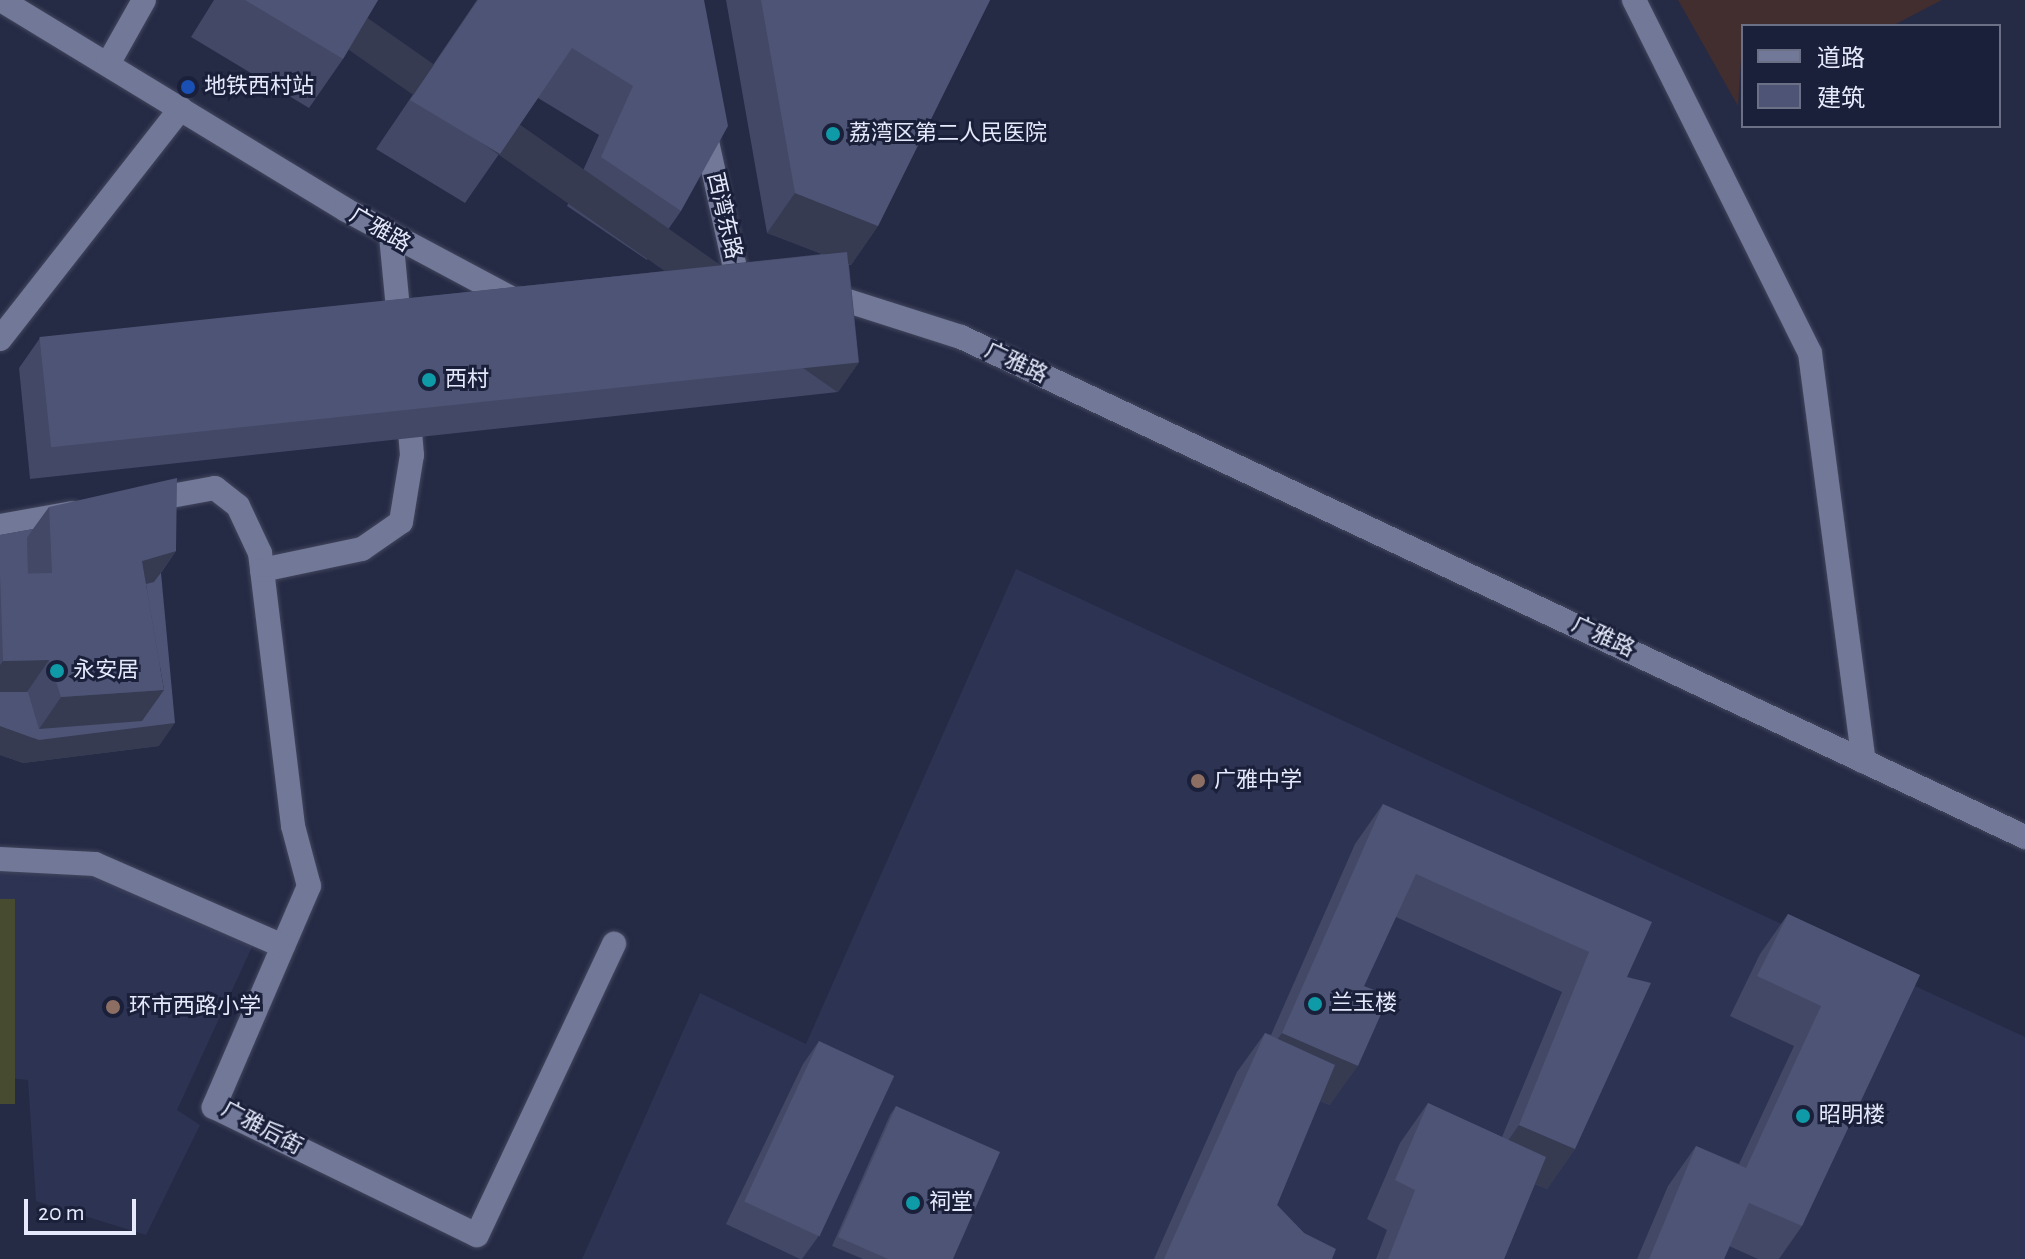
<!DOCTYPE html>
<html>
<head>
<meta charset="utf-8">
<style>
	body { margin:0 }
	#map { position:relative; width:2025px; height:1259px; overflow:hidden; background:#252a45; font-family:"Alegreya Sans","Noto Sans SC",sans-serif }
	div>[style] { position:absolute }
	.industrial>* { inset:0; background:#422d2f }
	.built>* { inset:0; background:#2d3353 }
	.green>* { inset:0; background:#474c30; transform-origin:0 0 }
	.roads { filter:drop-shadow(0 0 2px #42465c) drop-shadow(0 0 2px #42465c) }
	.minor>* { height:24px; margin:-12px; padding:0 12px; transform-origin:12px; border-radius:12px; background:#717898 }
	.wall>* { inset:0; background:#424865 }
	.shaded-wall>* { inset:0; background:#363b52; transform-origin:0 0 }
	.building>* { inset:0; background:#4d5475; transform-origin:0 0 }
	.dots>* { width:22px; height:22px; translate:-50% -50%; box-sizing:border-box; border:4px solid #1b203a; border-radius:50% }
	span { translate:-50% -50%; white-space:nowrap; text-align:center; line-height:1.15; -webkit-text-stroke:6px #1b203a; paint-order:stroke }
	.poi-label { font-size:22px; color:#e5e9fb }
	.left { translate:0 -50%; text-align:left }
	.street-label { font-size:22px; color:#e5e9fb }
	.legend { position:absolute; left:1741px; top:24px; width:260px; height:104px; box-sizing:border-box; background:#1b203a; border:2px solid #6c7087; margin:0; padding:10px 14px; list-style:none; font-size:24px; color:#e5e9fb }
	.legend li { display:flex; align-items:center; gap:16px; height:40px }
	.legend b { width:40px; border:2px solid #6c7087 }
	.scale { position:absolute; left:24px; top:1199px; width:112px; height:36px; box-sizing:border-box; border:4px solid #e5e9fb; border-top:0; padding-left:10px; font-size:24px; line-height:28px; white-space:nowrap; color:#e5e9fb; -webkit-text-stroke:6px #1b203a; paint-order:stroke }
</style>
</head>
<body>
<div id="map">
	<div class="industrial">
		<i style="clip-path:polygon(1678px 0,1942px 0,1892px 26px,1743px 26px,1738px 106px)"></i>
	</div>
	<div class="built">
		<i style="clip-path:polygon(1016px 569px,2025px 1037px,2025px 1259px,582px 1259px,700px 993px,806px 1044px)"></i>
		<i style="clip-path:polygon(0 859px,95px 864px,257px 936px,177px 1110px,200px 1125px,146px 1235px,36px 1201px,28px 1080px,0 1077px)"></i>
	</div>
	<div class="green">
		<i style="left:0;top:899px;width:15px;height:205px"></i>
	</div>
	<div class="roads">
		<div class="minor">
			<i style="left:1px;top:0;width:404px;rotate:31.3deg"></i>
			<i style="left:346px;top:210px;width:195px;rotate:28.1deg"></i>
			<i style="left:1634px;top:0;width:394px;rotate:63.5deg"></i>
			<i style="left:1810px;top:353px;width:412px;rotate:82.5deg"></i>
			<i style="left:108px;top:64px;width:73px;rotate:-60.6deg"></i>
			<i style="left:704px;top:128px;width:166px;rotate:77.5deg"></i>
			<i style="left:391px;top:236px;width:94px;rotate:84.5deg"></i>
			<i style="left:823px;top:293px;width:145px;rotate:17.7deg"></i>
			<i style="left:961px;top:337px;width:1176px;rotate:25.17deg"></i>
			<i style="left:0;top:339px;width:293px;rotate:-51.9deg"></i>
			<i style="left:144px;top:501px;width:72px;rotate:-10.4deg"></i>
			<i style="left:215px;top:488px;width:29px;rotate:38deg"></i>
			<i style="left:238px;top:506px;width:52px;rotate:64.9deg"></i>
			<i style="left:260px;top:553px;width:275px;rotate:83.1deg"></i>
			<i style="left:293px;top:826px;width:62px;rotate:75.1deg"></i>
			<i style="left:309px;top:886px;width:241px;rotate:113.3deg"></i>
			<i style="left:214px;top:1107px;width:292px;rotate:26deg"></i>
			<i style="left:477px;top:1235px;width:322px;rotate:-64.8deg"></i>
			<i style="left:0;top:526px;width:73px;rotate:-10.2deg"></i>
			<i style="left:262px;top:570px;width:102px;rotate:-11.9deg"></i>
			<i style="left:362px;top:549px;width:47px;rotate:-34.7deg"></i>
			<i style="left:401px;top:522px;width:68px;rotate:-80.7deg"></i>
			<i style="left:412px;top:455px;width:48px;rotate:-94.8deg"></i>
			<i style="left:0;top:859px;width:95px;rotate:3deg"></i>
			<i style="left:95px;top:864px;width:205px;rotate:23.6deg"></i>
		</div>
	</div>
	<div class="wall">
		<i style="clip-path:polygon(214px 0,378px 0,343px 59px,309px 108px,191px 37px)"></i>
		<i style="clip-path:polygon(477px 0,704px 0,681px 211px,647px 260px,567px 206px,599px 135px,538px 98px,465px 203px,376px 149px)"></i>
		<i style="clip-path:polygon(726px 0,990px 0,878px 226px,851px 265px,849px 265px,859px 362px,838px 392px,30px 479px,19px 368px,40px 338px,822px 254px,767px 233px)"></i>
		<i style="clip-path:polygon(49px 507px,176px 551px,161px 573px,159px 746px,23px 763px,0 755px,0 535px,33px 529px)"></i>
		<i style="clip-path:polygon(1383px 804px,1627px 977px,1575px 1149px,1547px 1189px,1535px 1184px,1504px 1259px,1376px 1259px,1387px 1230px,1367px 1219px,1400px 1143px,1428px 1103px,1502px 1137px,1562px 992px,1396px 917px,1364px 986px,1330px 1105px,1320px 1101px,1277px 1205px,1304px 1233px,1332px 1259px,1154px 1259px,1237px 1072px,1265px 1033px,1271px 1035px,1355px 844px)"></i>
		<i style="clip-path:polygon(1788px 914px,1920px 975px,1802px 1226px,1779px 1259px,1758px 1259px,1729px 1246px,1724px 1259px,1637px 1259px,1668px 1186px,1696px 1146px,1739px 1164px,1794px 1046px,1730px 1016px,1760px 954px)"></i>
		<i style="clip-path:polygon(819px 1041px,818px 1237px,802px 1259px,800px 1259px,726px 1224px,803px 1064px)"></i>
		<i style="clip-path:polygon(896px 1106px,953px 1259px,863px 1259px,832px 1246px,890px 1115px)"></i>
	</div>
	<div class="shaded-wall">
		<i style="clip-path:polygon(795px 193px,878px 226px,851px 265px,767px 233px)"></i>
		<i style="left:859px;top:362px;width:37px;height:814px;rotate:125deg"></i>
		<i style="clip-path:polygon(176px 551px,138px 605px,142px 561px)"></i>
		<i style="clip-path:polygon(49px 660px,11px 715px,0 715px,0 665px,3px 661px)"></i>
		<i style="clip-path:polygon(164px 690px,175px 723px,159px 746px,23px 763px,0 755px,0 726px,33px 738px,61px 697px)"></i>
		<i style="clip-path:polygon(1282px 1033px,1358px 1066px,1330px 1105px,1254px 1072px)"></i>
		<i style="clip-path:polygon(1519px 1125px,1575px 1149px,1547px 1189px,1491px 1165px)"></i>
	</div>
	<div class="building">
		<i style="clip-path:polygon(245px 0,378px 0,343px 59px)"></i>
		<i style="clip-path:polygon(478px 0,704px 0,728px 126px,681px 211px,601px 157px,633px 86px,572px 48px,500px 154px,410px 100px)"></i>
		<i style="clip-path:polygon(761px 0,990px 0,878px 226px,795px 193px)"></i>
		<i style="left:847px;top:252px;width:111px;height:812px;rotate:84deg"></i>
		<i style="clip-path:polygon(177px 478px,176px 551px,142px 561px,164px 690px,61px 697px,49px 660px,3px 661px,0 574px,52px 573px,49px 507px)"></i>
		<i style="clip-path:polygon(33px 529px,27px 538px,28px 574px,0 574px,0 535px)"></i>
		<i style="clip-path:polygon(161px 573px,175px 723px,39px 740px,0 726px,0 692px,28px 692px,39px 729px,142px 721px,164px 690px,146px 584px,154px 582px)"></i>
		<i style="clip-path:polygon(1383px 804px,1652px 922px,1627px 977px,1651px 983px,1575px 1149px,1519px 1125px,1589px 952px,1416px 874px,1364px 986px,1389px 996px,1358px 1066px,1282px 1033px)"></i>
		<i style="clip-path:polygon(1788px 914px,1920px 975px,1802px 1226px,1749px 1203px,1724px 1259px,1649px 1259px,1696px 1146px,1746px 1168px,1821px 1006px,1757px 976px)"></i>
		<i style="clip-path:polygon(1265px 1033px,1335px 1065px,1277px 1205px,1304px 1233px,1336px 1249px,1332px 1259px,1164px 1259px)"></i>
		<i style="left:819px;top:1041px;width:83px;height:177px;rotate:25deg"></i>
		<i style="clip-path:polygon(1428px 1103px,1546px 1157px,1504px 1259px,1388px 1259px,1415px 1190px,1395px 1180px)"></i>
		<i style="clip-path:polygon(896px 1106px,1000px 1152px,953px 1259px,888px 1259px,838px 1237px)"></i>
	</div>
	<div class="dots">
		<i style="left:188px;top:87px;background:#1a4fb4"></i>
		<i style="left:833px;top:134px;background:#0f9aa8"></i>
		<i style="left:429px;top:380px;background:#0f9aa8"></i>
		<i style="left:57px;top:671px;background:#0f9aa8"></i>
		<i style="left:1198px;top:781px;background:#8d6e63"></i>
		<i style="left:1315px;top:1004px;background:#0f9aa8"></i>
		<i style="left:113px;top:1007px;background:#8d6e63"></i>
		<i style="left:1803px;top:1116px;background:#0f9aa8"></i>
		<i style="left:913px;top:1203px;background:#0f9aa8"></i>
	</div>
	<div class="poi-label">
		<span class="left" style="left:204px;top:87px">地铁西村站</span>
		<span class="left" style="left:849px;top:134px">荔湾区第二人民医院</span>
		<span class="left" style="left:445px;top:380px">西村</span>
		<span class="left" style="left:73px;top:671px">永安居</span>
		<span class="left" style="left:1214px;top:781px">广雅中学</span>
		<span class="left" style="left:1331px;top:1004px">兰玉楼</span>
		<span class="left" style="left:129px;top:1007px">环市西路小学</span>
		<span class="left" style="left:1819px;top:1116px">昭明楼</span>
		<span class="left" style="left:929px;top:1203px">祠堂</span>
	</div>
	<div class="street-label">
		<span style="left:724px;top:216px;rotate:77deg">西湾东路</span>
		<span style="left:380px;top:230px;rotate:30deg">广雅路</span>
		<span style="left:1016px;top:363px;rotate:25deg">广雅路</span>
		<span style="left:1603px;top:637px;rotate:25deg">广雅路</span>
		<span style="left:262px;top:1128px;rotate:28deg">广雅后街</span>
	</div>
	<ul class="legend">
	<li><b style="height:10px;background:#717898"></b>道路</li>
	<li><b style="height:22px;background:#4d5475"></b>建筑</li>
	</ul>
	<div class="scale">20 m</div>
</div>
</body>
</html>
